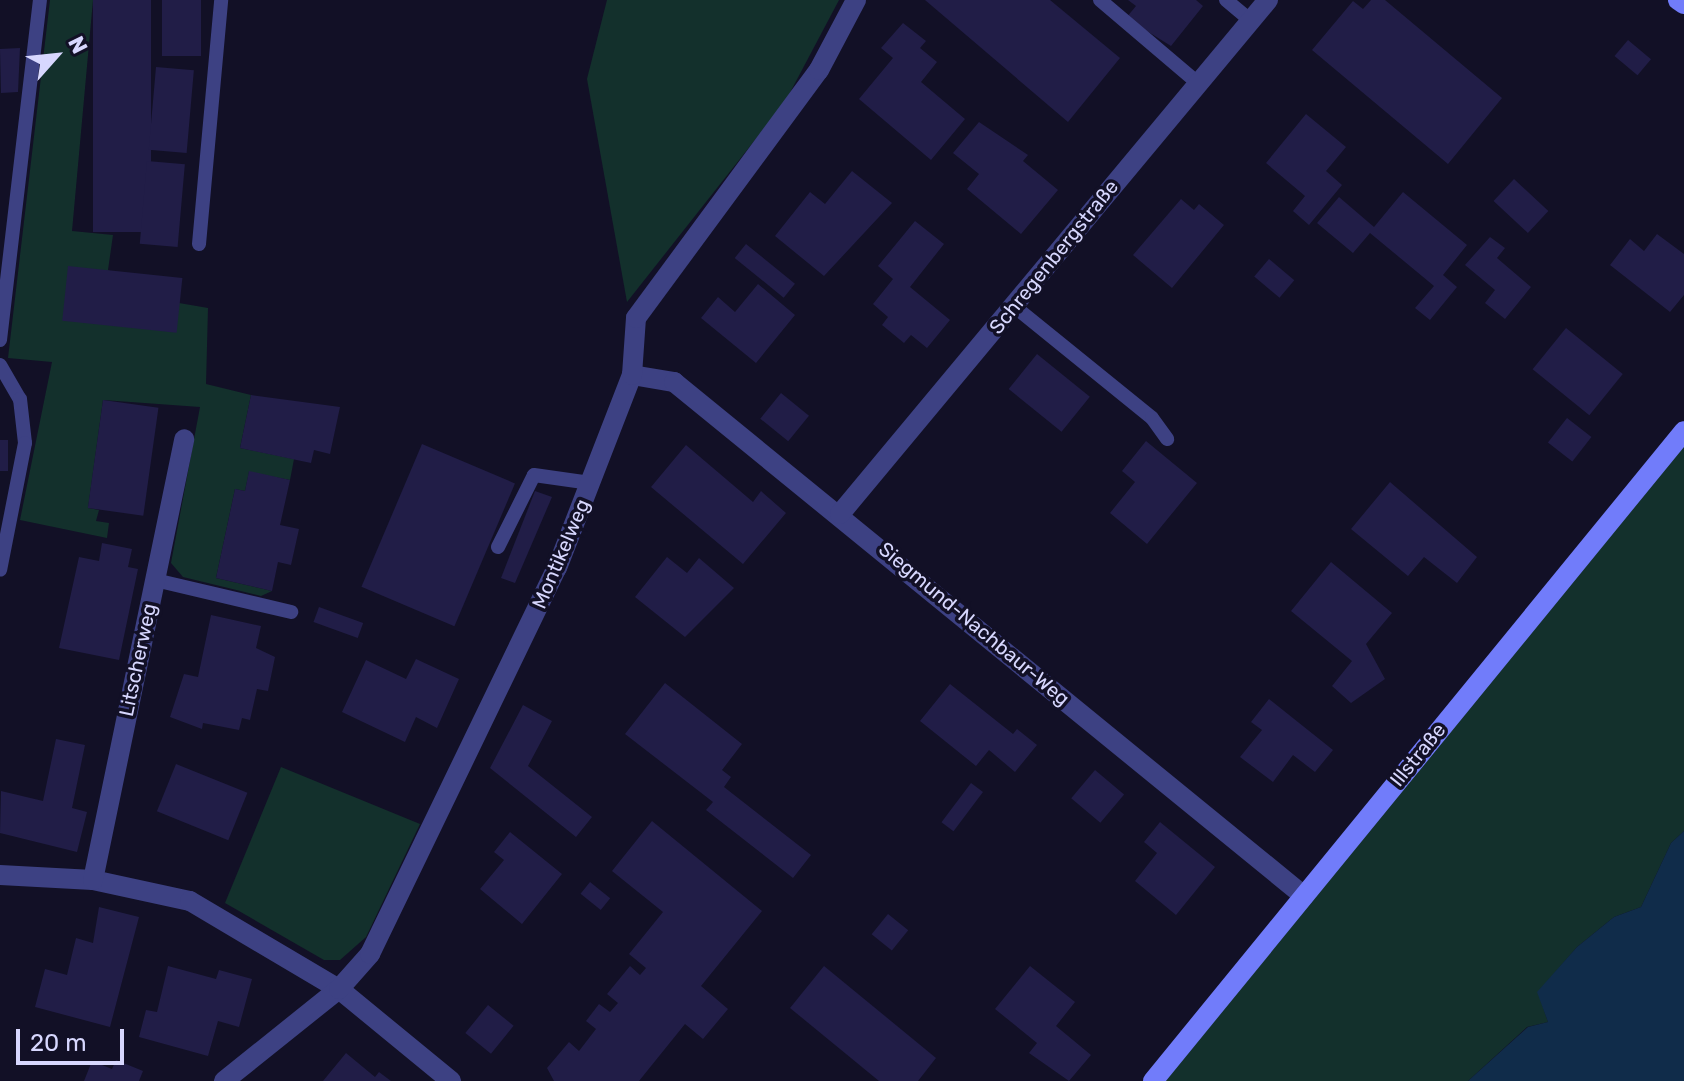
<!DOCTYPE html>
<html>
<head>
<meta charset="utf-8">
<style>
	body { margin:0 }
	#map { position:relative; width:1684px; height:1081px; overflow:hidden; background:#121026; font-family:Rubik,sans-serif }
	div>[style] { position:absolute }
	.green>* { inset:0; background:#13302c }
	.water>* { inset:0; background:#102c4a }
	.building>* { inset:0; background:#211d47; transform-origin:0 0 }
	.service>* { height:14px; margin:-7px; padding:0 7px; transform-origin:7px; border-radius:7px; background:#3d4183 }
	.minor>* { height:20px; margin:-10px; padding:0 10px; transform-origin:10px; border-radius:10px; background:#3d4183 }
	.secondary>* { height:20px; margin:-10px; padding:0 10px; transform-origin:10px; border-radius:10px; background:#717cfa }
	span { translate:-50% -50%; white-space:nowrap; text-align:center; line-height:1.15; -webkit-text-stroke:7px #121026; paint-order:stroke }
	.street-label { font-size:20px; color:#d7d7fe }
	.north { position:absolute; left:16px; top:16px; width:80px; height:80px; -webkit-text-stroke:6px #121026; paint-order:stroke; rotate:63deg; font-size:22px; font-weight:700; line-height:32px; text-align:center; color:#d7d7fe }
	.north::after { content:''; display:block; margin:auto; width:28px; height:36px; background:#d7d7fe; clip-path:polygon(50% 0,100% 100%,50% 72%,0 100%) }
	.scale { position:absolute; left:16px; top:1029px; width:108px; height:36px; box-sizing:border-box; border:4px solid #d7d7fe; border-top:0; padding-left:10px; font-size:24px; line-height:28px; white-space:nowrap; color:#d7d7fe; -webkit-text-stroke:6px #121026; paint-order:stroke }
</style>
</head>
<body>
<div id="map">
	<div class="green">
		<i style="clip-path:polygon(50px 0,93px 0,72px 231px,113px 235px,108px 270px,179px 303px,208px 308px,206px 384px,251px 395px,240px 448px,294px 459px,290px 480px,249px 472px,245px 491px,235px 489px,216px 578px,272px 591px,261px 596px,183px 577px,171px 563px,200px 407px,103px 400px,88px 508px,99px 510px,96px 521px,109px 523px,107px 538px,20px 520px,52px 362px,8px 358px)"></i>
		<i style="clip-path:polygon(607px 0,839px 0,785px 102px,627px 302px,587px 79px)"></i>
		<i style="clip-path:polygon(1684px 431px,1684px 831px,1671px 843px,1641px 907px,1614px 917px,1577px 947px,1538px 992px,1548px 1022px,1527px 1027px,1468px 1081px,1153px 1081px)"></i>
		<i style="clip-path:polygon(281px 767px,420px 824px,366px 937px,340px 960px,324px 960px,225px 903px)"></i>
	</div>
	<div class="water">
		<i style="clip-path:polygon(1684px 831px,1684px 1081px,1468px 1081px,1528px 1027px,1548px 1022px,1537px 992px,1577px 947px,1614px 917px,1641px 907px,1671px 843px)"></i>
	</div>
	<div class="building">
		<i style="left:93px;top:0;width:58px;height:232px"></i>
		<i style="left:162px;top:0;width:39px;height:56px"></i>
		<i style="clip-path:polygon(925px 0,1050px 0,1120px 58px,1068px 122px)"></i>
		<i style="clip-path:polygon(1128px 0,1196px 0,1203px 6px,1171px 46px,1126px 18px,1136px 6px)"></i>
		<i style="clip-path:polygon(1371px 0,1385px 0,1502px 98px,1448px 164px,1312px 50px,1353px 1px,1363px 9px)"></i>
		<i style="clip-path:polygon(903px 23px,926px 41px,920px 48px,937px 62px,921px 82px,965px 119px,931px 160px,859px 99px,893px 58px,881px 48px)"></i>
		<i style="left:1628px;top:40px;width:30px;height:21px;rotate:40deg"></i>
		<i style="clip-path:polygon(20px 48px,18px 92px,1px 93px,0 49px)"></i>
		<i style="left:156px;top:67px;width:38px;height:83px;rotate:5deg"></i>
		<i style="clip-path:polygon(1306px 114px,1346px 147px,1326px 171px,1342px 185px,1309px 225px,1293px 211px,1305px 196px,1266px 163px)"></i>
		<i style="clip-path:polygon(979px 122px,1028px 155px,1023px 161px,1058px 190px,1021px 234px,967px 189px,979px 174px,953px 153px)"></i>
		<i style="left:147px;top:161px;width:38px;height:83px;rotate:5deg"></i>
		<i style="clip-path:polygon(852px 171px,892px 203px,824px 276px,775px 236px,810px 192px,825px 204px)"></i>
		<i style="left:1514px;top:179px;width:47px;height:30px;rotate:43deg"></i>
		<i style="clip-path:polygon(1403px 192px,1467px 245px,1443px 275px,1457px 287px,1430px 320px,1415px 308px,1434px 286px,1370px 233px,1353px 253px,1317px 223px,1339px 197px,1374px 227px)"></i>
		<i style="clip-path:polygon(1181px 199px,1194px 210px,1199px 204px,1224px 225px,1172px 288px,1133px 255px)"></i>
		<i style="clip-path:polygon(915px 221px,944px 244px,910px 287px,950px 320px,927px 348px,911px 335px,904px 343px,882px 325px,888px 317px,873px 304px,893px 279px,878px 266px)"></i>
		<i style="clip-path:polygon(1657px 234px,1684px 254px,1684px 295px,1670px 312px,1610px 265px,1630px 239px,1644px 251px)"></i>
		<i style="clip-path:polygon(1490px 237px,1505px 248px,1497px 258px,1531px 287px,1505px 319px,1485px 303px,1495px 290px,1465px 265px)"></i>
		<i style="left:746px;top:244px;width:63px;height:18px;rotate:39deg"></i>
		<i style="left:1269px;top:259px;width:33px;height:23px;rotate:40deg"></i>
		<i style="left:68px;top:266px;width:115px;height:55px;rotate:6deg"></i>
		<i style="clip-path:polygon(758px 284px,795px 315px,756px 363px,701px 318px,718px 297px,735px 312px)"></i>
		<i style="left:1566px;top:328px;width:73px;height:53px;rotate:39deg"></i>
		<i style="left:1037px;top:354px;width:68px;height:45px;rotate:39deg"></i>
		<i style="left:781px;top:393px;width:36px;height:33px;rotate:39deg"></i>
		<i style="clip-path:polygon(251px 395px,340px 407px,330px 454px,314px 450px,311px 463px,240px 448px)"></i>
		<i style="left:103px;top:400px;width:56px;height:109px;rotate:8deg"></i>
		<i style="left:1567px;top:418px;width:31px;height:31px;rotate:38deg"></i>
		<i style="left:0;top:440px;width:8px;height:31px"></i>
		<i style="clip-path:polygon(1146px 441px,1197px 483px,1147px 544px,1110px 513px,1135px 482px,1122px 471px)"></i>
		<i style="left:422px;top:444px;width:101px;height:155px;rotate:23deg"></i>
		<i style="clip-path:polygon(686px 445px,753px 502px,761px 491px,786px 513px,743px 564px,651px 487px)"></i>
		<i style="clip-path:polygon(249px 471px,290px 480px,280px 525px,299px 529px,291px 565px,278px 562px,272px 591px,216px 578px,235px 489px,245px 491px)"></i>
		<i style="clip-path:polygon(1390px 482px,1477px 557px,1457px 583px,1424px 557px,1408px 576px,1351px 529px)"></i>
		<i style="clip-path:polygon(535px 491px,552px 497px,515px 583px,501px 578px)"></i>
		<i style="clip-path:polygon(102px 543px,132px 549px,128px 567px,138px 569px,119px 660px,59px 648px,79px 557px,99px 561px)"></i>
		<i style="clip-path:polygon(667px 557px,687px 573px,699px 558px,734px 588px,685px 637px,635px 597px)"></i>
		<i style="clip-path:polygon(1331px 562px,1392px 613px,1366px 644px,1385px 679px,1351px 703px,1332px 686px,1352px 661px,1291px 611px)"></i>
		<i style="left:319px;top:607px;width:47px;height:16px;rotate:20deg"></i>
		<i style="clip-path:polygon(211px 615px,261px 626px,256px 648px,275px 657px,268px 691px,257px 689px,250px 720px,242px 718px,239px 730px,203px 723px,202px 729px,170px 717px,184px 674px,198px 677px)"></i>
		<i style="clip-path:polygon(416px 659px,459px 679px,437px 728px,416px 717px,405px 742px,342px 712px,366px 660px,406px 679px)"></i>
		<i style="clip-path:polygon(665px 683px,742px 744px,722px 770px,731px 777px,724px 787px,811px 855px,793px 878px,706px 810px,713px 802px,625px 734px)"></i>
		<i style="clip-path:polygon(950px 684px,1013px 734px,1017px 729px,1037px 745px,1015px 772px,989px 750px,976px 766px,920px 721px)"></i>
		<i style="clip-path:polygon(1269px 699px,1333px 750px,1315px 772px,1293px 755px,1273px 782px,1240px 757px,1262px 730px,1251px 722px)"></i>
		<i style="clip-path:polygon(523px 705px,552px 721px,528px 766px,592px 817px,576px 837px,490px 768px)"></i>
		<i style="clip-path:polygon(56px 739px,85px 745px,72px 808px,87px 812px,77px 852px,0 833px,1px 791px,43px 801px)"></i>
		<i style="left:176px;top:764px;width:77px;height:51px;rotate:22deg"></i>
		<i style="left:1095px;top:770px;width:38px;height:37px;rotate:40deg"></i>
		<i style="left:971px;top:783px;width:15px;height:49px;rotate:37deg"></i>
		<i style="clip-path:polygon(652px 821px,762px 911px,701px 986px,728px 1009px,703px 1039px,685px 1024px,639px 1081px,554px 1081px,547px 1068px,569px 1042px,579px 1051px,596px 1029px,586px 1021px,599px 1004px,610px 1012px,618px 1003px,607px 994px,630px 966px,640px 975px,646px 968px,629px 954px,663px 912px,612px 871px)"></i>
		<i style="clip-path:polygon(1160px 822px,1215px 867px,1176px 915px,1135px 881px,1157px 853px,1144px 842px)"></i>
		<i style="clip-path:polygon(510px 832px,562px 874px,522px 924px,480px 889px,504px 860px,494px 852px)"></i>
		<i style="left:590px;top:882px;width:26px;height:15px;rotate:39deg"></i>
		<i style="clip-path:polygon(99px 907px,139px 917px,110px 1027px,35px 1007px,45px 969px,67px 975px,76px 938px,93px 943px)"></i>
		<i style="left:888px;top:914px;width:26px;height:26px;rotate:39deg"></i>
		<i style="clip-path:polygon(168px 966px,216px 979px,219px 970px,252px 979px,239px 1027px,218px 1021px,208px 1056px,139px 1037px,146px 1010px,157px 1012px)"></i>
		<i style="clip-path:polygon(824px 966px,936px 1058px,918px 1081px,879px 1081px,790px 1008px)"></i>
		<i style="clip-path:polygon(1030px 966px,1075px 1002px,1056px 1026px,1091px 1055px,1069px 1081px,1029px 1053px,1037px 1043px,995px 1009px)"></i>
		<i style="left:488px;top:1005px;width:33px;height:36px;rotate:39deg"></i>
		<i style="clip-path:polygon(346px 1053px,375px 1077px,379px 1072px,391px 1081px,323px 1081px)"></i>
		<i style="clip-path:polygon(116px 1060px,143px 1071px,139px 1081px,84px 1081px,92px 1061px,112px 1069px)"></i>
	</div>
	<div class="service">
		<i style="left:1100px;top:0;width:128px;rotate:40.3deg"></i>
		<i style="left:1226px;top:0;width:33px;rotate:40deg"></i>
		<i style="left:199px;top:244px;width:245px;rotate:-84.8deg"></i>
		<i style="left:1015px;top:307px;width:176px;rotate:39deg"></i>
		<i style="left:1152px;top:418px;width:26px;rotate:54deg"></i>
		<i style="left:0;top:340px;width:342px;rotate:-83.3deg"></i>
		<i style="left:0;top:365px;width:39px;rotate:60deg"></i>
		<i style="left:20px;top:399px;width:44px;rotate:83.5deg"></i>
		<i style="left:25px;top:443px;width:129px;rotate:101.1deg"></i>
		<i style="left:498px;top:547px;width:80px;rotate:-63.4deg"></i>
		<i style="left:534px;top:475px;width:57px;rotate:8.1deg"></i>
		<i style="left:155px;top:580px;width:140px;rotate:13.2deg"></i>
	</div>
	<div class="minor">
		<i style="left:632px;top:375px;width:43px;rotate:9.5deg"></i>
		<i style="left:674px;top:382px;width:813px;rotate:39.21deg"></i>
		<i style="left:840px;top:514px;width:669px;rotate:-50.22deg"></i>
		<i style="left:0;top:875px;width:93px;rotate:3.1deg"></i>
		<i style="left:93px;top:880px;width:99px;rotate:12.2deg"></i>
		<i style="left:190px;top:901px;width:173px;rotate:30.6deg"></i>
		<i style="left:339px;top:989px;width:145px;rotate:39.4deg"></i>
		<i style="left:93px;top:880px;width:450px;rotate:-78.3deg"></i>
		<i style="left:224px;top:1081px;width:147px;rotate:-38.7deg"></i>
		<i style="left:339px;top:989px;width:47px;rotate:-48.5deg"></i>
		<i style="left:370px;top:954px;width:429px;rotate:-64.2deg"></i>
		<i style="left:557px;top:568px;width:207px;rotate:-68.8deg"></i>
		<i style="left:632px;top:375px;width:57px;rotate:-86deg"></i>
		<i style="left:636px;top:318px;width:308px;rotate:-53.6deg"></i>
		<i style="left:819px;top:70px;width:79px;rotate:-62.1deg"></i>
	</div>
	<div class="secondary">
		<i style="left:1678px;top:0;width:7px;rotate:34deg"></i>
		<i style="left:1153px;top:1081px;width:839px;rotate:-50.75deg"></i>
	</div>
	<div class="street-label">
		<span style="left:1054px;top:257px;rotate:-51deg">Schregenbergstraße</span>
		<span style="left:561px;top:554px;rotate:-67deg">Montikelweg</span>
		<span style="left:974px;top:624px;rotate:40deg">Siegmund-Nachbaur-Weg</span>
		<span style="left:138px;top:660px;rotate:-78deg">Litscherweg</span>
		<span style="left:1418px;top:755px;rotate:-51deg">Illstraße</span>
	</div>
	<div class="north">N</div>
	<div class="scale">20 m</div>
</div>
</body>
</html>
